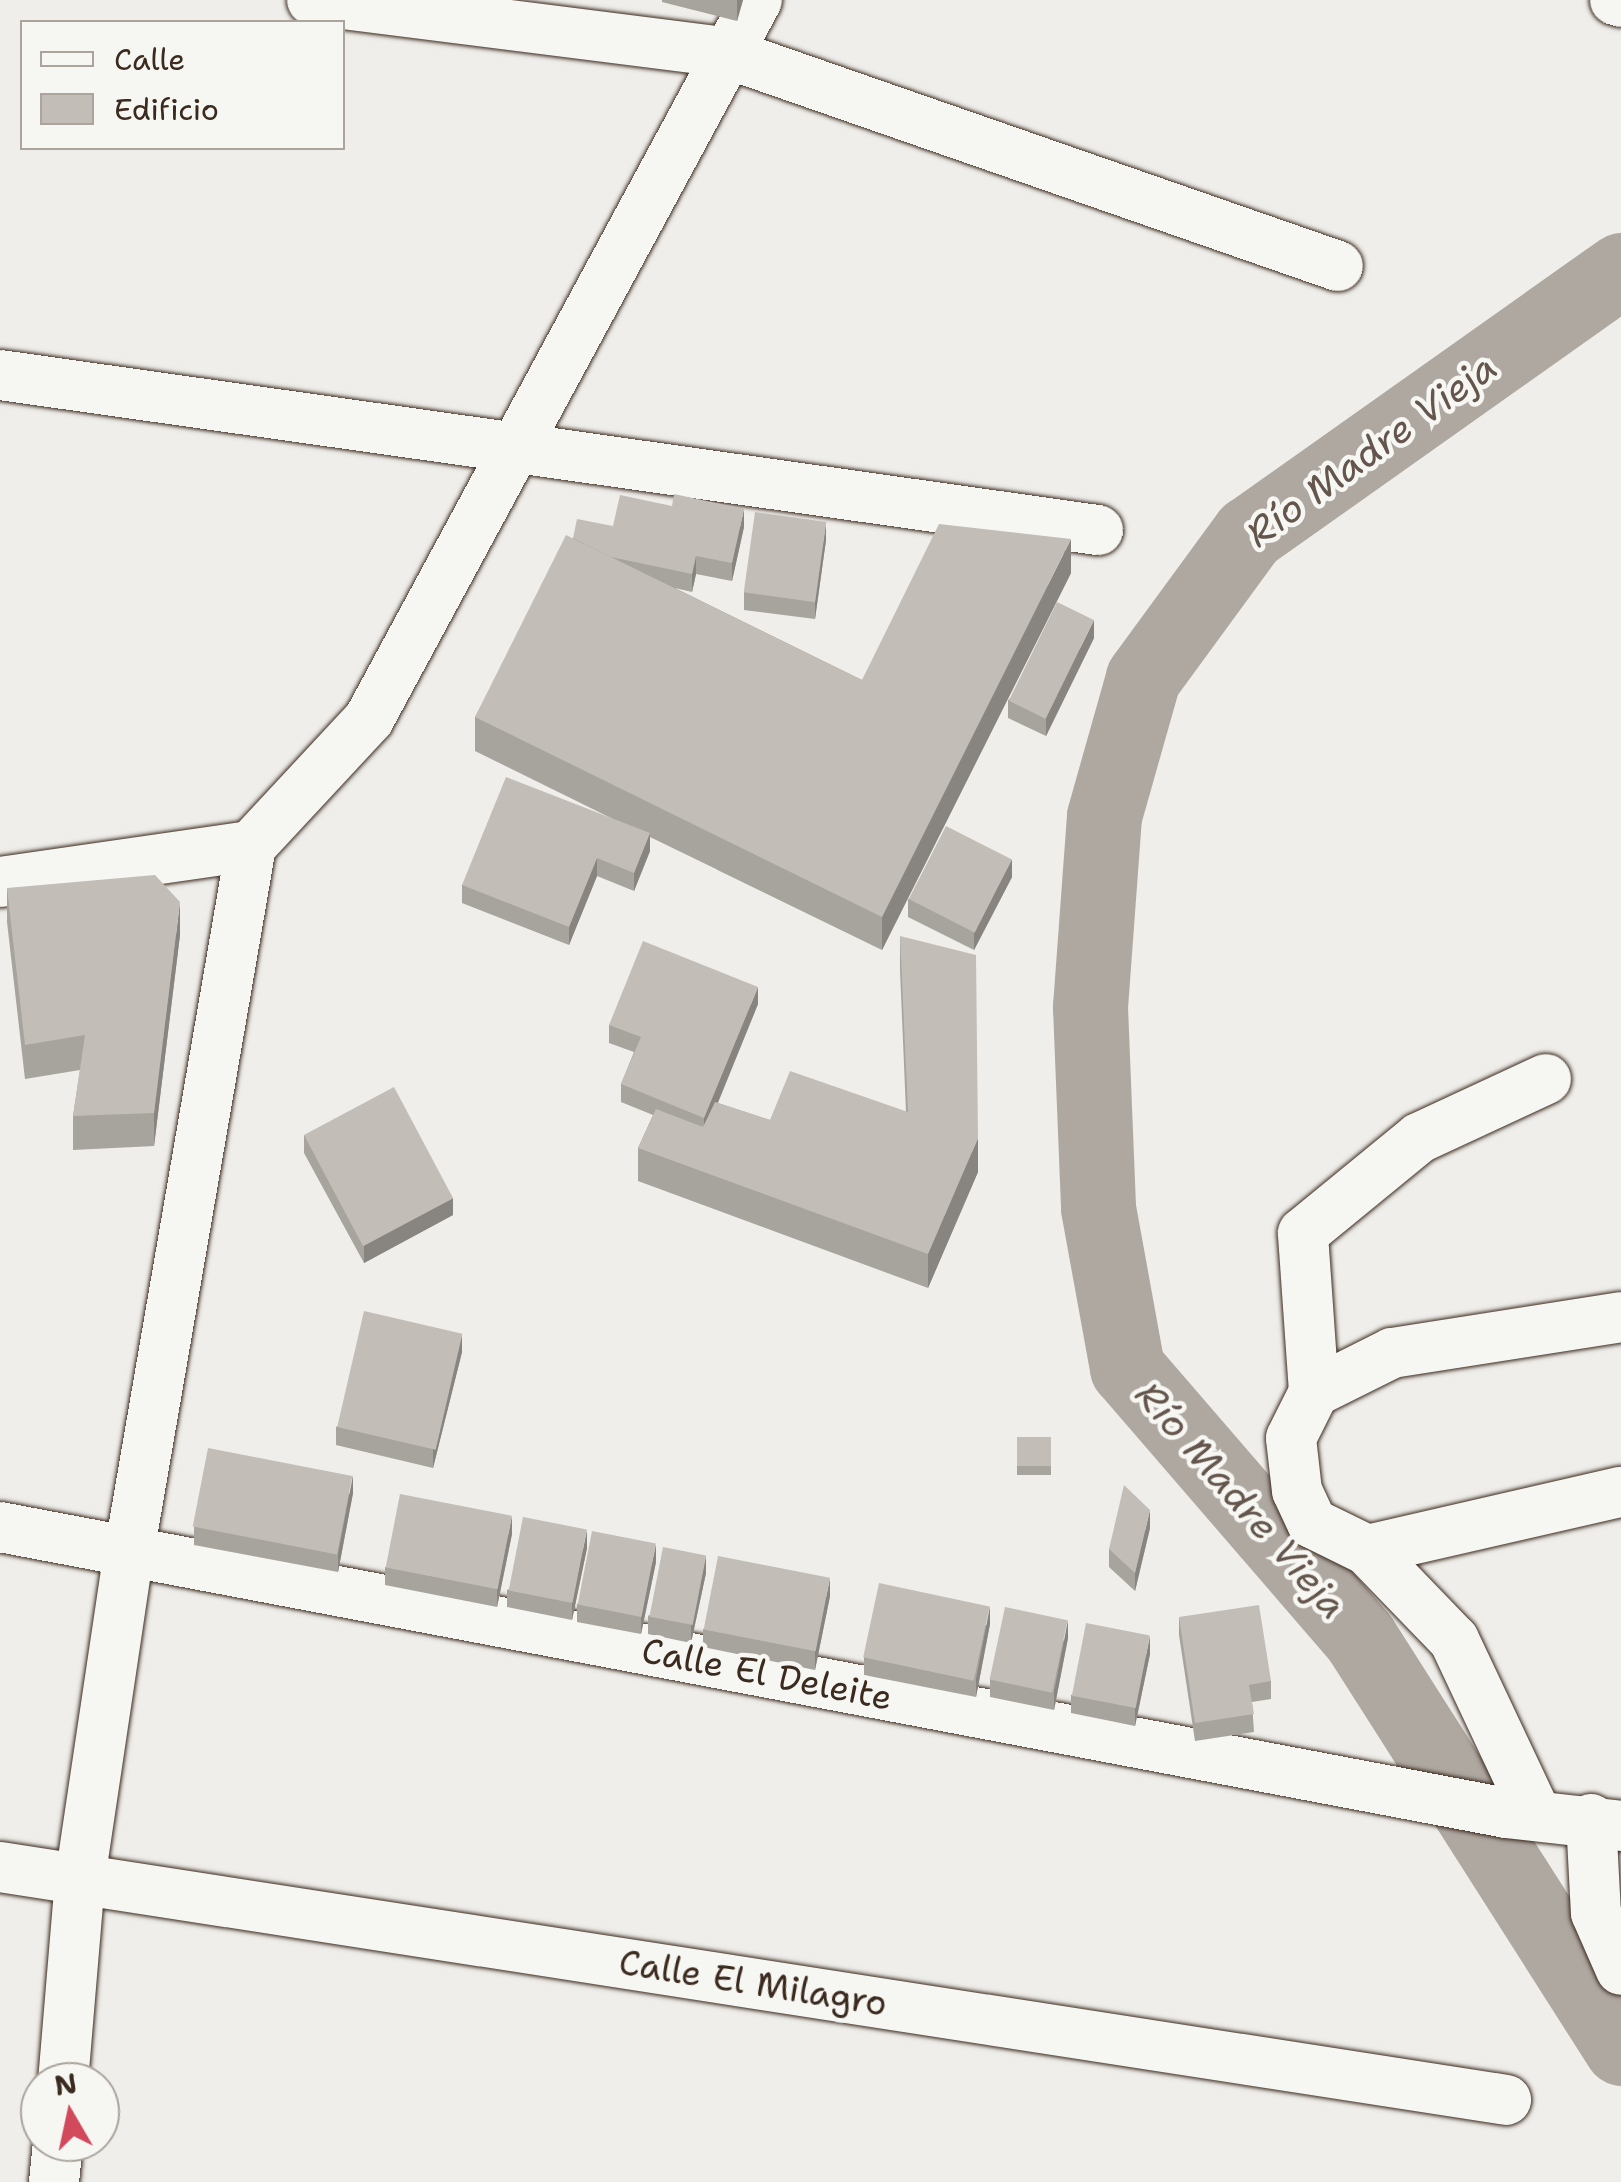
<!DOCTYPE html>
<html>
<head>
<meta charset="utf-8">
<style>
	body { margin:0 }
	#map { position:relative; width:1621px; height:2182px; overflow:hidden; background:#efeeea; font-family:"Shantell Sans",sans-serif }
	div>[style] { position:absolute }
	.river>* { height:75px; margin:-37.5px; padding:0 37.5px; transform-origin:37.5px; border-radius:37.5px; background:#afa8a1 }
	.roads { filter:drop-shadow(0 0 2px #3b2a1e) drop-shadow(0 0 2px #3b2a1e) }
	.minor>* { height:50px; margin:-25px; padding:0 25px; transform-origin:25px; border-radius:25px; background:#f6f6f2 }
	.wall>* { inset:0; background:#a7a39d; transform-origin:0 0 }
	.shaded-wall>* { inset:0; background:#888480 }
	.building>* { inset:0; background:#c2bdb7; transform-origin:0 0 }
	span { translate:-50% -50%; white-space:nowrap; text-align:center; line-height:1.15; -webkit-text-stroke:9px #f6f6f2; paint-order:stroke }
	.street-label { font-size:35px; color:#3b2a1e }
	.water-label { font-size:38px; color:#64564c; font-style:italic }
	.legend { position:absolute; left:20px; top:20px; width:325px; height:130px; box-sizing:border-box; background:#f6f6f2; border:2px solid #aba49d; margin:0; padding:12px 18px; list-style:none; font-size:30px; color:#3b2a1e }
	.legend li { display:flex; align-items:center; gap:20px; height:50px }
	.legend b { width:50px; border:2px solid #aba49d }
	.north { position:absolute; left:20px; top:2062px; width:100px; height:100px; box-sizing:border-box; background:#f6f6f2; border:2px solid #aba49d; border-radius:50%; rotate:351deg; font-size:28px; font-weight:700; line-height:40px; text-align:center; color:#3b2a1e }
	.north::after { content:''; display:block; margin:auto; width:35px; height:45px; background:#d1495b; clip-path:polygon(50% 0,100% 100%,50% 72%,0 100%) }
</style>
</head>
<body>
<div id="map">
	<div class="river">
		<i style="left:1621px;top:270px;width:456px;rotate:144.7deg"></i>
		<i style="left:1249px;top:533px;width:180px;rotate:126.2deg"></i>
		<i style="left:1143px;top:678px;width:143px;rotate:105.8deg"></i>
		<i style="left:1104px;top:816px;width:192px;rotate:94.2deg"></i>
		<i style="left:1090px;top:1007px;width:201px;rotate:87.7deg"></i>
		<i style="left:1098px;top:1208px;width:163px;rotate:79.7deg"></i>
		<i style="left:1127px;top:1368px;width:357px;rotate:49.2deg"></i>
		<i style="left:1360px;top:1638px;width:486px;rotate:57.5deg"></i>
	</div>
	<div class="roads">
		<div class="minor">
			<i style="left:312px;top:0;width:414px;rotate:7.2deg"></i>
			<i style="left:723px;top:52px;width:651px;rotate:19.19deg"></i>
			<i style="left:1615px;top:0;width:6px;rotate:18deg"></i>
			<i style="left:0;top:375px;width:1109px;rotate:8.04deg"></i>
			<i style="left:0;top:882px;width:254px;rotate:-8.2deg"></i>
			<i style="left:1314px;top:1392px;width:159px;rotate:-94deg"></i>
			<i style="left:1303px;top:1233px;width:150px;rotate:-39.3deg"></i>
			<i style="left:1419px;top:1138px;width:140px;rotate:-24.9deg"></i>
			<i style="left:0;top:1527px;width:1533px;rotate:10.75deg"></i>
			<i style="left:1506px;top:1813px;width:116px;rotate:6.4deg"></i>
			<i style="left:1367px;top:1550px;width:261px;rotate:-12.9deg"></i>
			<i style="left:1535px;top:1812px;width:190px;rotate:-115.2deg"></i>
			<i style="left:1454px;top:1640px;width:125px;rotate:-134deg"></i>
			<i style="left:1367px;top:1550px;width:61px;rotate:-153.9deg"></i>
			<i style="left:1312px;top:1523px;width:35px;rotate:-115deg"></i>
			<i style="left:1297px;top:1491px;width:53px;rotate:-96.5deg"></i>
			<i style="left:1291px;top:1438px;width:51px;rotate:-63.4deg"></i>
			<i style="left:1314px;top:1392px;width:87px;rotate:-26.6deg"></i>
			<i style="left:1392px;top:1353px;width:232px;rotate:-8.9deg"></i>
			<i style="left:1591px;top:1819px;width:94px;rotate:87deg"></i>
			<i style="left:1596px;top:1913px;width:62px;rotate:66.3deg"></i>
			<i style="left:0;top:1867px;width:1524px;rotate:8.79deg"></i>
			<i style="left:63px;top:2082px;width:204px;rotate:-85.2deg"></i>
			<i style="left:80px;top:1879px;width:330px;rotate:-81.5deg"></i>
			<i style="left:129px;top:1553px;width:717px;rotate:-80.21deg"></i>
			<i style="left:251px;top:846px;width:173px;rotate:-47.1deg"></i>
			<i style="left:369px;top:719px;width:817px;rotate:-61.65deg"></i>
			<i style="left:54px;top:2182px;width:40px;rotate:-84.3deg"></i>
		</div>
	</div>
	<div class="wall">
		<i style="clip-path:polygon(662px 0,743px 0,737px 21px,662px 2px)"></i>
		<i style="clip-path:polygon(613px 526px,744px 527px,732px 581px,696px 574px,692px 592px,675px 588px,862px 680px,1071px 573px,882px 950px,650px 837px,650px 851px,634px 891px,597px 876px,569px 945px,462px 903px,462px 885px,613px 819px,475px 751px,475px 717px,573px 538px)"></i>
		<i style="clip-path:polygon(826px 540px,815px 619px,744px 610px,744px 592px)"></i>
		<i style="clip-path:polygon(1094px 638px,1046px 736px,1008px 718px,1008px 700px)"></i>
		<i style="clip-path:polygon(1012px 877px,974px 950px,908px 917px,908px 899px)"></i>
		<i style="clip-path:polygon(7px 888px,180px 935px,154px 1146px,73px 1150px,73px 1116px,80px 1070px,25px 1079px,7px 922px)"></i>
		<i style="clip-path:polygon(900px 936px,978px 1172px,928px 1288px,638px 1181px,638px 1148px,653px 1115px,621px 1102px,621px 1084px,634px 1052px,609px 1043px,609px 1025px,758px 1004px,718px 1103px,770px 1120px,906px 1112px,900px 970px)"></i>
		<i style="clip-path:polygon(304px 1135px,453px 1215px,364px 1263px,304px 1153px)"></i>
		<i style="clip-path:polygon(462px 1352px,433px 1468px,336px 1445px,336px 1427px)"></i>
		<i style="left:1017px;top:1437px;width:34px;height:38px"></i>
		<i style="clip-path:polygon(353px 1493px,338px 1572px,194px 1545px,194px 1527px)"></i>
		<i style="clip-path:polygon(1150px 1528px,1135px 1591px,1109px 1567px,1109px 1549px)"></i>
		<i style="clip-path:polygon(512px 1534px,497px 1607px,385px 1585px,385px 1567px)"></i>
		<i style="clip-path:polygon(587px 1548px,572px 1620px,507px 1607px,507px 1590px)"></i>
		<i style="clip-path:polygon(656px 1562px,641px 1634px,577px 1622px,577px 1604px)"></i>
		<i style="clip-path:polygon(706px 1573px,691px 1643px,648px 1634px,648px 1616px)"></i>
		<i style="clip-path:polygon(830px 1596px,815px 1670px,703px 1647px,703px 1629px)"></i>
		<i style="clip-path:polygon(1179px 1617px,1271px 1681px,1271px 1699px,1252px 1702px,1254px 1732px,1195px 1741px,1179px 1635px)"></i>
		<i style="clip-path:polygon(990px 1624px,976px 1697px,864px 1675px,864px 1657px)"></i>
		<i style="clip-path:polygon(1068px 1638px,1054px 1710px,990px 1697px,990px 1679px)"></i>
		<i style="clip-path:polygon(1150px 1654px,1135px 1726px,1071px 1713px,1071px 1695px)"></i>
	</div>
	<div class="shaded-wall">
		<i style="clip-path:polygon(737px 0,743px 0,737px 21px)"></i>
		<i style="clip-path:polygon(744px 509px,744px 527px,732px 581px,732px 563px)"></i>
		<i style="clip-path:polygon(826px 522px,826px 540px,815px 619px,815px 602px)"></i>
		<i style="clip-path:polygon(1071px 539px,1071px 573px,882px 950px,882px 917px)"></i>
		<i style="clip-path:polygon(696px 556px,696px 574px,692px 592px,692px 574px)"></i>
		<i style="clip-path:polygon(1094px 620px,1094px 638px,1046px 736px,1046px 718px)"></i>
		<i style="clip-path:polygon(650px 833px,650px 851px,634px 891px,634px 873px)"></i>
		<i style="clip-path:polygon(597px 858px,597px 876px,569px 945px,569px 927px)"></i>
		<i style="clip-path:polygon(1012px 859px,1012px 877px,974px 950px,974px 932px)"></i>
		<i style="clip-path:polygon(180px 902px,180px 935px,154px 1146px,154px 1113px)"></i>
		<i style="clip-path:polygon(758px 987px,758px 1004px,704px 1136px,704px 1118px)"></i>
		<i style="clip-path:polygon(978px 1138px,978px 1172px,928px 1288px,928px 1254px)"></i>
		<i style="clip-path:polygon(453px 1198px,453px 1215px,364px 1263px,364px 1245px)"></i>
		<i style="clip-path:polygon(462px 1334px,462px 1352px,433px 1468px,433px 1450px)"></i>
		<i style="clip-path:polygon(353px 1475px,353px 1493px,338px 1572px,338px 1554px)"></i>
		<i style="clip-path:polygon(1150px 1510px,1150px 1528px,1135px 1591px,1135px 1573px)"></i>
		<i style="clip-path:polygon(512px 1516px,512px 1534px,497px 1607px,497px 1589px)"></i>
		<i style="clip-path:polygon(587px 1530px,587px 1548px,572px 1620px,572px 1602px)"></i>
		<i style="clip-path:polygon(656px 1544px,656px 1562px,641px 1634px,641px 1616px)"></i>
		<i style="clip-path:polygon(706px 1555px,706px 1573px,691px 1643px,691px 1625px)"></i>
		<i style="clip-path:polygon(830px 1578px,830px 1596px,815px 1670px,815px 1652px)"></i>
		<i style="clip-path:polygon(990px 1606px,990px 1624px,976px 1697px,976px 1679px)"></i>
		<i style="clip-path:polygon(1068px 1620px,1068px 1638px,1054px 1710px,1054px 1692px)"></i>
		<i style="clip-path:polygon(1150px 1636px,1150px 1654px,1135px 1726px,1135px 1708px)"></i>
	</div>
	<div class="building">
		<i style="clip-path:polygon(674px 494px,744px 509px,732px 563px,696px 556px,692px 574px,611px 557px,573px 538px,577px 519px,613px 526px,620px 495px,672px 506px)"></i>
		<i style="left:755px;top:512px;width:72px;height:81px;rotate:8deg"></i>
		<i style="clip-path:polygon(939px 524px,1071px 539px,882px 917px,475px 717px,566px 535px,862px 680px)"></i>
		<i style="left:1057px;top:602px;width:41px;height:110px;rotate:26deg"></i>
		<i style="clip-path:polygon(506px 777px,650px 833px,634px 873px,597px 858px,569px 927px,462px 885px)"></i>
		<i style="left:946px;top:826px;width:74px;height:82px;rotate:27deg"></i>
		<i style="clip-path:polygon(155px 875px,180px 902px,154px 1113px,73px 1116px,85px 1035px,25px 1045px,7px 888px)"></i>
		<i style="clip-path:polygon(900px 936px,976px 955px,978px 1138px,928px 1254px,638px 1148px,656px 1109px,703px 1127px,715px 1102px,770px 1120px,790px 1071px,908px 1112px)"></i>
		<i style="clip-path:polygon(643px 941px,758px 987px,704px 1118px,621px 1084px,641px 1037px,609px 1025px)"></i>
		<i style="left:394px;top:1087px;width:126px;height:102px;rotate:62deg"></i>
		<i style="left:364px;top:1311px;width:101px;height:119px;rotate:13deg"></i>
		<i style="left:1017px;top:1437px;width:34px;height:29px"></i>
		<i style="left:208px;top:1448px;width:147px;height:80px;rotate:11deg"></i>
		<i style="clip-path:polygon(1124px 1485px,1150px 1510px,1135px 1573px,1109px 1549px)"></i>
		<i style="left:400px;top:1494px;width:114px;height:75px;rotate:11deg"></i>
		<i style="left:523px;top:1517px;width:65px;height:75px;rotate:11deg"></i>
		<i style="left:592px;top:1531px;width:65px;height:75px;rotate:11deg"></i>
		<i style="left:663px;top:1547px;width:44px;height:71px;rotate:11deg"></i>
		<i style="left:718px;top:1556px;width:114px;height:75px;rotate:11deg"></i>
		<i style="left:879px;top:1583px;width:113px;height:76px;rotate:12deg"></i>
		<i style="clip-path:polygon(1259px 1605px,1271px 1681px,1249px 1685px,1254px 1714px,1195px 1723px,1179px 1617px)"></i>
		<i style="left:1005px;top:1607px;width:64px;height:74px;rotate:12deg"></i>
		<i style="left:1086px;top:1623px;width:65px;height:74px;rotate:11deg"></i>
	</div>
	<div class="street-label">
		<span style="left:767px;top:1674px;rotate:11deg">Calle El Deleite</span>
		<span style="left:753px;top:1983px;rotate:9deg">Calle El Milagro</span>
	</div>
	<div class="water-label">
		<span style="left:1371px;top:450px;rotate:-36deg">Río Madre Vieja</span>
		<span style="left:1241px;top:1500px;rotate:49deg">Río Madre Vieja</span>
	</div>
	<ul class="legend">
	<li><b style="height:12px;background:#f6f6f2"></b>Calle</li>
	<li><b style="height:28px;background:#c2bdb7"></b>Edificio</li>
	</ul>
	<div class="north">N</div>
</div>
</body>
</html>
